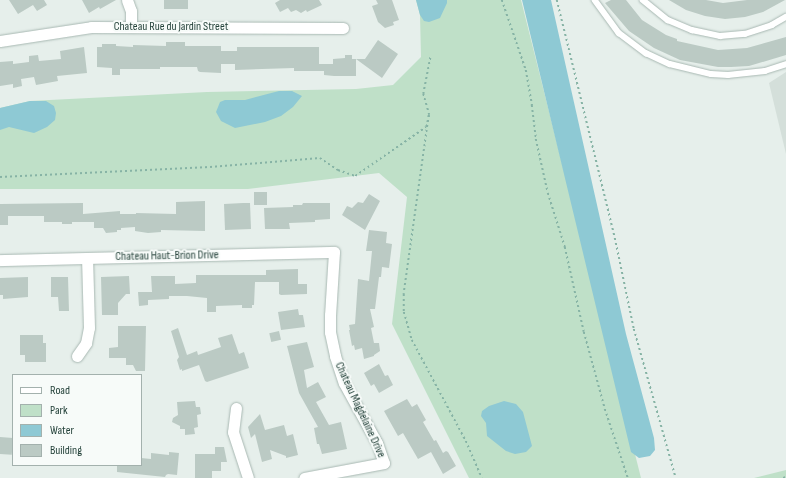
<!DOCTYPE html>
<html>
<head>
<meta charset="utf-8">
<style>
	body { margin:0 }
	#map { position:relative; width:786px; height:478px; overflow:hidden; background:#e6efeb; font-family:"Sofia Sans Condensed",sans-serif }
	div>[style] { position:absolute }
	.built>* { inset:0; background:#d4dfda }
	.green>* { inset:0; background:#bfe0c8 }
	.water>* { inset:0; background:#8ec9d4 }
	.building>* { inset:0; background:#bbcac4; transform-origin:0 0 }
	.path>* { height:1.5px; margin-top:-0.75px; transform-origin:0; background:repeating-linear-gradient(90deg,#86b3a5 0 2px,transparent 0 5px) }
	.roads { filter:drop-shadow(0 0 1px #a8b8b2) drop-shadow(0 0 1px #a8b8b2) }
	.lane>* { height:5.5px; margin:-2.75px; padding:0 2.75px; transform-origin:2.75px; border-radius:2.75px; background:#fff }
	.street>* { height:11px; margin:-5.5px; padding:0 5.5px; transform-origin:5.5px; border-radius:5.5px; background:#fff }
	span { translate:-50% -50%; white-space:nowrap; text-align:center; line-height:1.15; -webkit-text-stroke:4px #f7fbf9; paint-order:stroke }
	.street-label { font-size:12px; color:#24423a }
	.legend { position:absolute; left:12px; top:374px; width:130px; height:92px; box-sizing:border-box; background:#f7fbf9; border:1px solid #a3b1ad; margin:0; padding:5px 7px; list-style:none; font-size:12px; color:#24423a }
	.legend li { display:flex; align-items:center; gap:8px; height:20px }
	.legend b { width:20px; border:1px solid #a3b1ad }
</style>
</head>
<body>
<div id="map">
	<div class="built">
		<i style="clip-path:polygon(786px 72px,786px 154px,769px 83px)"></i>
	</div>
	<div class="green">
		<i style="clip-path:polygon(416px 0,521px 0,641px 478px,469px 478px,392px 324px,407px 197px,379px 173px,248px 189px,0 189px,0 108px,30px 101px,207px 92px,356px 89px,393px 85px,421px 57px,420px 15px)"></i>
		<i style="clip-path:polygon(786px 470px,786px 478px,754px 478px)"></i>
	</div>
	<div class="water">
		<i style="clip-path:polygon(416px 0,447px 0,447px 3px,440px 18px,429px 22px,424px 21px,420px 15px)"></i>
		<i style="clip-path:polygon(522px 0,551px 0,626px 334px,654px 438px,655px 450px,650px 456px,639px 458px,631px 452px)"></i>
		<i style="clip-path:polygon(279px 91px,292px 91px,302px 96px,293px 107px,281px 116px,265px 122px,235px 128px,221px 121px,216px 112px,220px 102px,225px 100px,245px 100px)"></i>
		<i style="clip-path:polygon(30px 101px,46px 101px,54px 106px,56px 113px,55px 120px,47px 127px,34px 133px,9px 127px,0 130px,0 108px)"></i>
		<i style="clip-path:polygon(504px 401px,516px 404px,523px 412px,532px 446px,526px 452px,515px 454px,506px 451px,487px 436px,486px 423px,481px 416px,482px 411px,489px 406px)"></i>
	</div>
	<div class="building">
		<i style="clip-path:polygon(9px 0,44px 0,47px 5px,37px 11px,33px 5px,18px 14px)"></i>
		<i style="clip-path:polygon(82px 0,116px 0,100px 9px,99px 7px,89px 13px)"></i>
		<i style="left:164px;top:0;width:24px;height:9px"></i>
		<i style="clip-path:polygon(280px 0,319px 0,322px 5px,307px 12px,306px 10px,301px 13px,296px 10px,291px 12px,288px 8px,280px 12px,275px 3px)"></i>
		<i style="clip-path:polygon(376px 0,392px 0,399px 20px,393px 22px,394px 25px,385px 28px,378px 22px,372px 6px,378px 4px)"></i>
		<i style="clip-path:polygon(611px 0,626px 0,642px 20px,666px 35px,677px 39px,677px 41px,718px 50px,747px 48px,786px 37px,786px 55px,749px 66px,731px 67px,718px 67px,680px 60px,654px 48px,629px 31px,605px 3px)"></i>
		<i style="clip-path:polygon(669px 0,706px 0,723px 3px,747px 0,785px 0,763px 12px,745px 17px,725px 19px,705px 16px,686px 10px)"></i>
		<i style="clip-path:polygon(378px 40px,398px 54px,382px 78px,356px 59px,356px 76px,334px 76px,324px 75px,324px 71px,294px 71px,294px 68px,235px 70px,235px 64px,221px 64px,221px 73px,200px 72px,198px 71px,197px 67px,160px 67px,160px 69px,120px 69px,120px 75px,112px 75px,112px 68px,97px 67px,97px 47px,102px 47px,102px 44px,116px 44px,116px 46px,133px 47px,133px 45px,166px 46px,166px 42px,185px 42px,185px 46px,221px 46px,221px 51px,237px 51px,237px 47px,319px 47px,319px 64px,333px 64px,333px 59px,345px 58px,345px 55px,352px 55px,352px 59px,365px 59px)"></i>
		<i style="clip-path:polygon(84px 47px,87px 73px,57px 76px,58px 81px,36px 85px,34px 77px,21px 79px,22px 86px,13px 88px,13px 84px,0 86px,0 62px,13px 61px,13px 64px,29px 62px,29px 56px,38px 55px,39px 61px,61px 59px,60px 51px)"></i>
		<i style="left:254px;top:192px;width:13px;height:13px"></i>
		<i style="clip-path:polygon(369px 194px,380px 201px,365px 230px,342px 215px,347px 206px,352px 208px,358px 202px,363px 203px)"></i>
		<i style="clip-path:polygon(205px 201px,205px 231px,161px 230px,161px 232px,148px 233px,135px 231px,135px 227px,121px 228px,121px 230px,117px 230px,117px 232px,106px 233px,103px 228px,94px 228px,94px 222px,72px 222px,72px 224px,62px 224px,62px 222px,44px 222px,44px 216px,8px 216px,8px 225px,0 225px,0 204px,83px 203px,83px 214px,120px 211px,120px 214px,136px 214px,136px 213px,176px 214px,176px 202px)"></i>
		<i style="clip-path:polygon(243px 203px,250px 203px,251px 229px,225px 230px,224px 204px)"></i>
		<i style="clip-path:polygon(303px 203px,330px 203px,330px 219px,315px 220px,315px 222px,289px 223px,290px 229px,265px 229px,264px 208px,293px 207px,293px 205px,302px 205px)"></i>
		<i style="clip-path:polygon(369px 230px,387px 232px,386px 243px,392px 244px,389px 268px,382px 267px,381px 277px,379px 277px,375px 309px,370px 309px,374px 327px,371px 328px,374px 343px,379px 343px,380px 351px,374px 355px,374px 356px,364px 359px,362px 348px,355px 350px,354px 345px,352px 346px,349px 330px,350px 330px,349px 325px,355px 324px,358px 279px,369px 281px,372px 251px,366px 251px)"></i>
		<i style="clip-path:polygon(298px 269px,298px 284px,307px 284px,307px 294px,281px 295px,279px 294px,279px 282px,255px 282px,254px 305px,252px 305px,252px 308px,242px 308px,242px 305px,216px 306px,216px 312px,207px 312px,207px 298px,187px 296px,169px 296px,169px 299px,148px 300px,148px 305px,139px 306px,138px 292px,152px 292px,151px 276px,175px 276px,175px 284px,196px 283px,196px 275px,266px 275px,266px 270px)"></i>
		<i style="clip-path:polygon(129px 276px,130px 294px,126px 294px,118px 303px,118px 315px,102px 315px,101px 277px)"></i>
		<i style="clip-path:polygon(28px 277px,28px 297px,3px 299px,3px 295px,0 295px,0 278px)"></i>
		<i style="clip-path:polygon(51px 277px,68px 277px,69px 311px,59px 311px,58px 297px,51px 297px)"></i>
		<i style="clip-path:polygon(298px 309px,299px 315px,303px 315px,305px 327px,281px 330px,278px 312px)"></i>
		<i style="clip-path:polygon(118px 326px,146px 326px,145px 371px,136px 371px,133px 365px,126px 365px,126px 358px,109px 358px,109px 348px,118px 347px)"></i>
		<i style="clip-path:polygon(178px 328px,187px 355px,197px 351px,198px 355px,221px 347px,218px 338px,232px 334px,239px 354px,244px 352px,249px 368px,207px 382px,205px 381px,199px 365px,182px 371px,182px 369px,180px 370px,177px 360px,179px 357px,171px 331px)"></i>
		<i style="left:279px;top:331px;width:9px;height:10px;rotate:77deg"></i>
		<i style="clip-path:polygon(20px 335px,43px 335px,43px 343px,46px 343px,46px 362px,25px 362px,25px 355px,20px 355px)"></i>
		<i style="clip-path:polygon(307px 342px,314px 367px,304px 370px,307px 388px,318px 382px,326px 397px,316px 402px,329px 425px,341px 422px,347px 449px,322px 454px,319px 444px,317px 444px,314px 428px,318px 427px,299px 393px,287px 346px)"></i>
		<i style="clip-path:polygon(379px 364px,385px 376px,388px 375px,393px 385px,379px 393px,374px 384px,371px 386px,364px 373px)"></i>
		<i style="clip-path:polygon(407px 399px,412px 407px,417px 404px,426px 420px,423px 422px,434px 441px,436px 440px,443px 453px,446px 451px,448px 452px,456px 466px,443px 474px,431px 452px,418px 459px,403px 433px,398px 436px,384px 411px)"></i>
		<i style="clip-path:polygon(195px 401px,196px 407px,200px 407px,201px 414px,197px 415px,198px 427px,194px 428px,195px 434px,185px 435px,185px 429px,180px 429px,180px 426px,172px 422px,173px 418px,178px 415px,177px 402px)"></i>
		<i style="clip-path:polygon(260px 414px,265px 430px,284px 425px,287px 436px,293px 434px,298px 455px,286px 458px,286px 456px,270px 450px,272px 459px,262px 462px,255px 434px,251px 438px,248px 427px)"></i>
		<i style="left:0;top:437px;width:13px;height:17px;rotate:4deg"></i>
		<i style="clip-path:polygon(215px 447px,224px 447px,227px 462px,221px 462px,221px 471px,212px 471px,212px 478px,195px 478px,195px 454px,215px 454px)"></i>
		<i style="clip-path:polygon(169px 452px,179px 453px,177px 475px,168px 474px,166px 475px,165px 477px,117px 472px,117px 465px,141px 465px,141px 458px,151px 459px,151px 453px,169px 455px)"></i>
	</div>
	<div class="path">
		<i style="left:502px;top:0;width:74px;rotate:71.1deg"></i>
		<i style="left:526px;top:70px;width:36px;rotate:80deg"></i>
		<i style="left:532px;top:105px;width:34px;rotate:83deg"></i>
		<i style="left:536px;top:139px;width:55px;rotate:77.5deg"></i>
		<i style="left:548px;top:193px;width:57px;rotate:72.5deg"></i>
		<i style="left:565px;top:247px;width:87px;rotate:77.4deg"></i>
		<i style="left:584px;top:332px;width:80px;rotate:74.7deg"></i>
		<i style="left:605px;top:409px;width:73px;rotate:71.6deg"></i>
		<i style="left:557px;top:0;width:245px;rotate:76.3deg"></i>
		<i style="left:615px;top:238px;width:93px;rotate:78.2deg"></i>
		<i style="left:634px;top:329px;width:155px;rotate:74.3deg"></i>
		<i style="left:429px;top:115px;width:22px;rotate:-106deg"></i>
		<i style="left:423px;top:94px;width:38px;rotate:-79deg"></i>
		<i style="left:0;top:177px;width:210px;rotate:-2.7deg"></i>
		<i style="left:210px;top:167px;width:110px;rotate:-4.7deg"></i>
		<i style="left:320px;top:158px;width:22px;rotate:34deg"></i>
		<i style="left:338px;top:170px;width:18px;rotate:19deg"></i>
		<i style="left:355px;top:176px;width:86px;rotate:-34.6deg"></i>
		<i style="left:426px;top:127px;width:12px;rotate:-76deg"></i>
		<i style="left:429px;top:115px;width:181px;rotate:98deg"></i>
		<i style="left:404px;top:294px;width:18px;rotate:90deg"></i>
		<i style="left:404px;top:312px;width:29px;rotate:74deg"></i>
		<i style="left:412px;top:340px;width:115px;rotate:61.9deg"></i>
		<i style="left:466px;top:441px;width:40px;rotate:66.6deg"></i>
		<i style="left:783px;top:478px;width:3px;rotate:-18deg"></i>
	</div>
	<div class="roads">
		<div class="lane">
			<i style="left:595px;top:0;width:41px;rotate:54deg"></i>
			<i style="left:619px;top:33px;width:34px;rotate:37deg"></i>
			<i style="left:646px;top:53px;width:26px;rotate:25deg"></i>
			<i style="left:670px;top:64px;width:42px;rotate:13.7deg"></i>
			<i style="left:711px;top:74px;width:17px;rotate:3deg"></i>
			<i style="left:728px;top:75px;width:37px;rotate:-6deg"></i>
			<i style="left:765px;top:71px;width:22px;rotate:-18deg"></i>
			<i style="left:643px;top:0;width:32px;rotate:39deg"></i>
			<i style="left:668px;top:20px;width:26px;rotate:23deg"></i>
			<i style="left:692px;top:30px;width:29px;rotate:12deg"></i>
			<i style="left:720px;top:36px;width:25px;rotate:-5deg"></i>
			<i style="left:745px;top:34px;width:28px;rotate:-18deg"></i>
			<i style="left:772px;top:25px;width:16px;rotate:-30deg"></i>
		</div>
		<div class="street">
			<i style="left:127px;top:0;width:12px;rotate:70deg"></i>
			<i style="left:131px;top:11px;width:16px;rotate:90deg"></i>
			<i style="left:0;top:41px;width:92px;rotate:-8.7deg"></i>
			<i style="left:91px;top:27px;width:252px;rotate:0.2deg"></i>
			<i style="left:0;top:260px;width:334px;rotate:-1.4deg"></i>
			<i style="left:334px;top:252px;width:63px;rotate:93.6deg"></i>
			<i style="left:330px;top:315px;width:17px;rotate:90deg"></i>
			<i style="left:330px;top:332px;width:25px;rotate:78deg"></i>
			<i style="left:335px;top:356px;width:28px;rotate:72deg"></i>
			<i style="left:344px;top:383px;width:68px;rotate:61.2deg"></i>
			<i style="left:377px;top:443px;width:21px;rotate:71deg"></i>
			<i style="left:384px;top:463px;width:81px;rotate:169.4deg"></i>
			<i style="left:77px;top:356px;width:16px;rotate:-55deg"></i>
			<i style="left:86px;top:343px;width:15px;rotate:-79deg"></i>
			<i style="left:89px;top:328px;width:70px;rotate:-91.6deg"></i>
			<i style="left:236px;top:408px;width:24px;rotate:97deg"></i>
			<i style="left:233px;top:432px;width:48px;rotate:71.9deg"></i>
		</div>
	</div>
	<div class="street-label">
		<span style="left:171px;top:27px">Chateau Rue du Jardin Street</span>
		<span style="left:167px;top:256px;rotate:-1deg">Chateau Haut-Brion Drive</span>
		<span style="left:360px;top:410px;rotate:65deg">Chateau Magdelaine Drive</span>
	</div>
	<ul class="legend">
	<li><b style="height:5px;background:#fff"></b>Road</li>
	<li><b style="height:11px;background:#bfe0c8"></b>Park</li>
	<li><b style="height:11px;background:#8ec9d4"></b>Water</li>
	<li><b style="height:11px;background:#bbcac4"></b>Building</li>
	</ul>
</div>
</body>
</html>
